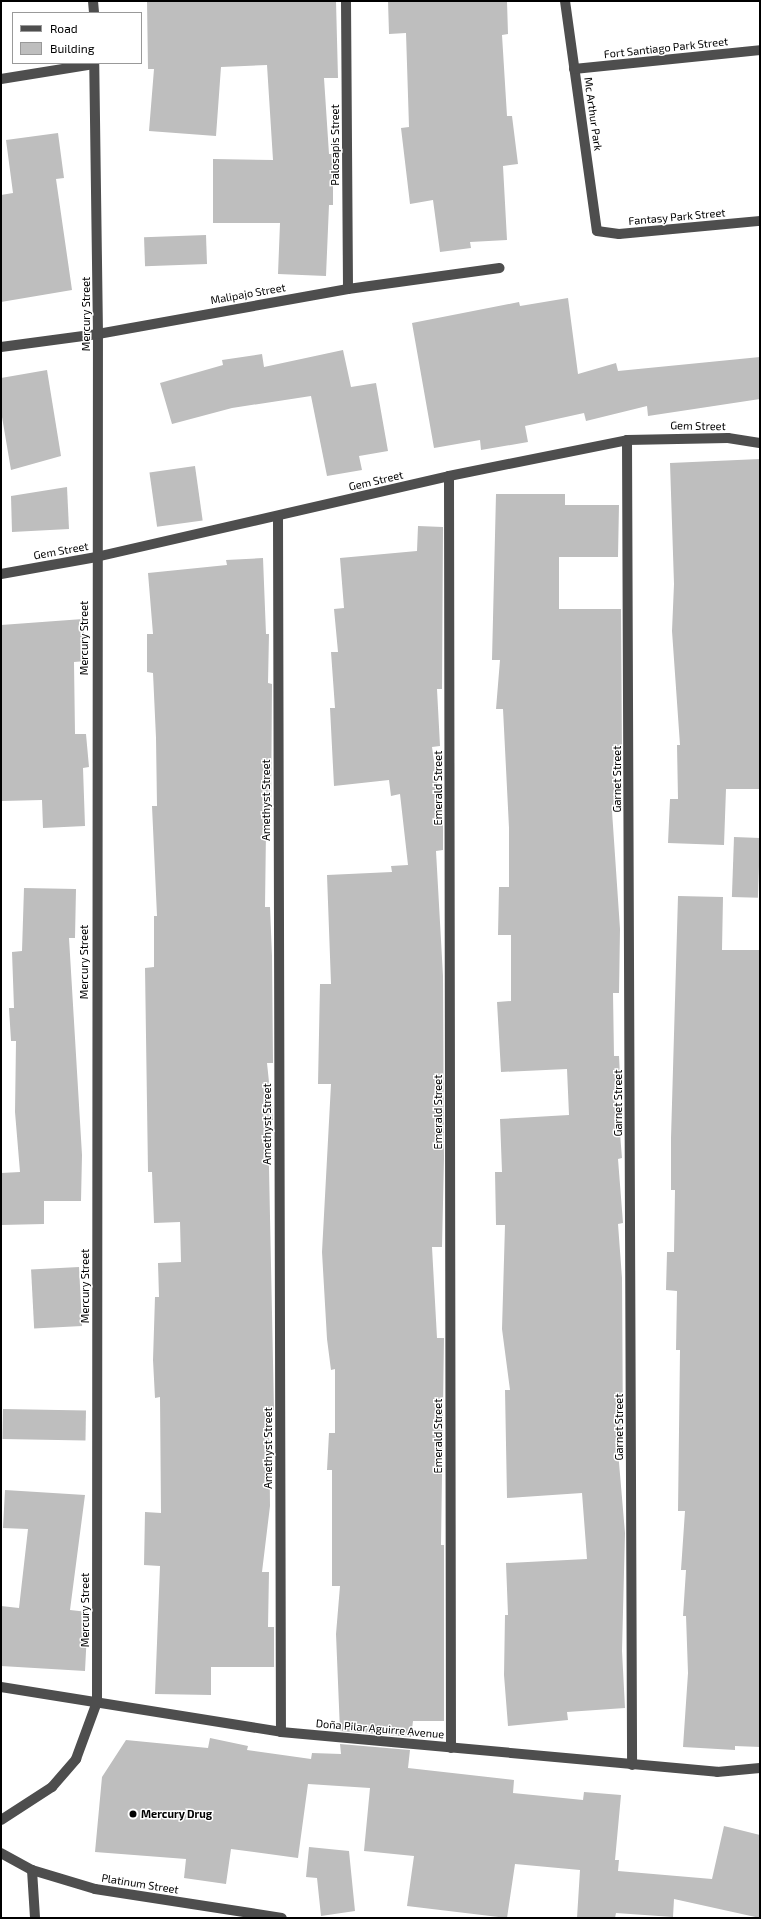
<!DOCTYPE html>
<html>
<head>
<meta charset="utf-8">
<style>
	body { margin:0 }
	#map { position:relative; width:761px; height:1919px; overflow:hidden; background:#fff; font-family:"Exo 2",sans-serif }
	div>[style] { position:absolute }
	.building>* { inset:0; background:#bebebe; transform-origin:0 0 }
	.minor>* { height:10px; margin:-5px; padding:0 5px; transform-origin:5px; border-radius:5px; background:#4e4e4e }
	.dots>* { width:11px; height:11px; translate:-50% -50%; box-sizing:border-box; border:2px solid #fff; border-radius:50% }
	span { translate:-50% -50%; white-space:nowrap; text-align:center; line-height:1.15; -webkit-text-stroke:3px #fff; paint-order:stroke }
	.street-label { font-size:11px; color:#000 }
	.poi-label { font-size:11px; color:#000; font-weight:700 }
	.left { translate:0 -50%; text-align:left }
	.frame { position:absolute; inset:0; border:2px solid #000; pointer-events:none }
	.legend { position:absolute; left:12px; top:12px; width:130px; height:52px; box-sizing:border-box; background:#fff; border:1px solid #999; margin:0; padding:5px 7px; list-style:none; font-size:12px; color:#000 }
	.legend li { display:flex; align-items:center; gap:8px; height:20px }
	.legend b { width:20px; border:1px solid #999 }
</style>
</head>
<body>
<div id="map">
	<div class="building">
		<i style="clip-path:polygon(147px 1px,336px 1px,338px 78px,324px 78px,329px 154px,333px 154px,333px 205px,329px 205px,326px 276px,278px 274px,280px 223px,213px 223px,213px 159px,273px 160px,267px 65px,221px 67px,216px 136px,149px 131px,154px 69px,148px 69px)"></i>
		<i style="clip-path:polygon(388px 1px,507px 1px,508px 34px,502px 35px,507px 116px,512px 116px,518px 164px,503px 166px,507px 240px,470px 242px,471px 248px,440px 252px,433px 200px,410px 204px,401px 128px,409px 127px,406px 33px,389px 34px)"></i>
		<i style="clip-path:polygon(58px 133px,64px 178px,56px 179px,72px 290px,1px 302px,1px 195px,13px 193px,6px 140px)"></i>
		<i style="left:206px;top:235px;width:29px;height:62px;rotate:88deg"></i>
		<i style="clip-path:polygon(568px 298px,578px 374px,616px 363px,618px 371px,760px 357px,760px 399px,648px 416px,647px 406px,586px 421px,584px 413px,525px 426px,528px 442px,481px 450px,480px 440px,434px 448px,412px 323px,519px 302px,520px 306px)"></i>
		<i style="clip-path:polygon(343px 350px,351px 387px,376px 383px,388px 451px,359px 456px,362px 470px,327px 476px,311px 396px,232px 408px,172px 424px,160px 383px,223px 365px,222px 360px,262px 354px,264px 367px)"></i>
		<i style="clip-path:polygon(47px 370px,61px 456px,11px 470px,1px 411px,1px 378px)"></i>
		<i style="clip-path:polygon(760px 459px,760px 789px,726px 789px,724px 845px,668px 843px,670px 799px,678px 799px,677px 745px,680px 745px,672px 631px,674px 584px,670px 463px)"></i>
		<i style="left:195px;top:466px;width:55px;height:46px;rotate:82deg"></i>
		<i style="clip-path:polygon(67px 487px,69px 529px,12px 532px,11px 496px)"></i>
		<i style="clip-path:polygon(496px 494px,565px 494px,565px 505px,619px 505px,618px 557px,559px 557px,559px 609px,621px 609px,622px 759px,616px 759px,617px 811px,612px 811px,620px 929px,619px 993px,613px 993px,614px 1056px,619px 1056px,621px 1097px,617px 1097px,622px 1158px,618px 1159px,623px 1223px,618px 1224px,622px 1278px,623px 1439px,617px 1439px,625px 1533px,622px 1651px,625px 1708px,567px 1712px,568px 1720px,508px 1726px,504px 1675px,505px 1615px,508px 1615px,506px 1563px,587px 1559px,582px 1493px,507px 1498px,505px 1390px,510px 1390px,502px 1329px,505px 1225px,496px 1225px,495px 1172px,502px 1172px,500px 1119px,569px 1115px,567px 1069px,501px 1072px,497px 1002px,511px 1001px,511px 935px,498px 935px,499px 887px,509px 887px,509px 828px,503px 709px,496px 709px,500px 660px,492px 660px)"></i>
		<i style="clip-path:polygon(418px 526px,443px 527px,442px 689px,437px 689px,440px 746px,432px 747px,443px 825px,443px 850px,436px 851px,443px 976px,444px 1159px,442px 1247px,432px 1247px,437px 1338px,444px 1338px,441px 1545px,444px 1545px,444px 1721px,413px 1721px,411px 1737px,340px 1731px,336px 1634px,340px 1586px,332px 1586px,332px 1470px,327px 1470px,329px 1433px,335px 1433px,335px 1369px,331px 1370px,327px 1339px,322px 1252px,331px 1084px,318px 1084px,320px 984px,331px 984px,327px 875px,392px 872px,391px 866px,408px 865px,400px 794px,391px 796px,389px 780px,334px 786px,330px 708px,335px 708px,331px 652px,338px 652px,334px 609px,344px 608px,340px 558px,417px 551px)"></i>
		<i style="clip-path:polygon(263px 558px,266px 634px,269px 634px,268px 683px,272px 684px,271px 830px,266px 830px,265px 907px,270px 907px,272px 956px,273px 1063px,267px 1063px,273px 1120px,268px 1120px,274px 1410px,269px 1411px,270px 1506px,262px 1572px,269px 1572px,268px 1627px,274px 1627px,274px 1667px,211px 1667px,211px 1695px,155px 1694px,160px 1566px,144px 1565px,145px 1512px,161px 1513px,160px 1397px,155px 1398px,153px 1360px,155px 1297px,159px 1297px,158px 1263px,181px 1262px,180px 1222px,154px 1223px,152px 1172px,148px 1172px,145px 968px,154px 967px,154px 916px,157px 916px,152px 806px,157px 806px,156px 738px,153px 673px,147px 672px,147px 634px,153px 634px,148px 573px,227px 565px,226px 560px)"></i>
		<i style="clip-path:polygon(83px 619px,86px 661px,74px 662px,75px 734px,86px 734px,89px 767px,83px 768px,85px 826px,43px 828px,42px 800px,2px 801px,1px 625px)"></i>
		<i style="left:734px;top:837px;width:26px;height:60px;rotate:2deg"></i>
		<i style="clip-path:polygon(24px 888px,76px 889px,75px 938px,69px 938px,82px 1155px,81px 1201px,44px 1201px,44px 1224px,1px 1225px,1px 1173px,20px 1172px,15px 1112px,16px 1041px,11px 1041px,9px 1008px,14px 1008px,12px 952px,22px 951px)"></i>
		<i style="clip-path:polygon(678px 896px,723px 897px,722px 950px,760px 950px,760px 1747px,735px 1746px,735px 1750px,683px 1747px,688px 1673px,686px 1616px,683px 1616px,686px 1570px,681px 1570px,685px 1511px,678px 1511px,680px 1350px,676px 1350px,677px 1291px,666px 1290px,667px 1252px,674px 1252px,675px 1190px,671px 1190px,671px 1138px)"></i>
		<i style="left:79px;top:1267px;width:59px;height:48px;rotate:87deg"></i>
		<i style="left:3px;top:1409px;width:83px;height:30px;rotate:1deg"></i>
		<i style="clip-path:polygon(5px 1490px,85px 1495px,70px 1610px,88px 1612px,85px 1671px,1px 1666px,1px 1606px,19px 1608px,28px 1529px,3px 1528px)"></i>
		<i style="clip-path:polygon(210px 1738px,248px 1746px,247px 1750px,311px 1759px,312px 1753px,341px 1754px,340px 1744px,410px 1750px,408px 1768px,514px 1780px,513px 1793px,583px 1800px,584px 1792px,621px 1795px,615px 1860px,619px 1860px,618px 1871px,712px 1879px,724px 1826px,760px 1835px,760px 1918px,674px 1899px,673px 1917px,616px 1913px,615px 1918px,577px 1918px,580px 1870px,515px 1864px,507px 1918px,407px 1906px,414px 1856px,364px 1851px,370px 1788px,308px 1784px,298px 1858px,231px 1849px,226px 1884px,184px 1878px,186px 1859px,95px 1852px,102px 1777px,126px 1740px,208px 1748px)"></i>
		<i style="clip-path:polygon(309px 1847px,349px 1851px,355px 1911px,321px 1916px,317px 1878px,306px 1877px)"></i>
	</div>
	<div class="minor">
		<i style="left:93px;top:1px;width:12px;rotate:85deg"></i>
		<i style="left:346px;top:1px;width:288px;rotate:89.6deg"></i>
		<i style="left:565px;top:1px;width:232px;rotate:82.1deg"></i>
		<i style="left:597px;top:231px;width:22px;rotate:8deg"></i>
		<i style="left:619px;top:234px;width:142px;rotate:-5.3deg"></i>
		<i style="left:574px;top:69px;width:187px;rotate:-5.8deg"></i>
		<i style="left:1px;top:79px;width:94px;rotate:-9.2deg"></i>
		<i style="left:1px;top:347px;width:98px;rotate:-7.6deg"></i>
		<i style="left:98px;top:334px;width:254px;rotate:-10.2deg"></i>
		<i style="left:348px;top:289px;width:153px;rotate:-7.9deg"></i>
		<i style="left:627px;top:440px;width:1325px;rotate:89.78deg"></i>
		<i style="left:449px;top:476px;width:1272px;rotate:89.91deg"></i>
		<i style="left:278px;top:516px;width:1216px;rotate:89.86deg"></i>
		<i style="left:1px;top:574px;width:97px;rotate:-10.1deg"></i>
		<i style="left:96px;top:557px;width:362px;rotate:-12.9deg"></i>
		<i style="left:449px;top:476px;width:182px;rotate:-11.4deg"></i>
		<i style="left:627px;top:440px;width:101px;rotate:-1.1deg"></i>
		<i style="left:728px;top:438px;width:32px;rotate:9deg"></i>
		<i style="left:1px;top:1687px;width:284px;rotate:9.1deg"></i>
		<i style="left:281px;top:1732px;width:438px;rotate:5.2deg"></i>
		<i style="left:717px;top:1772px;width:43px;rotate:-5.3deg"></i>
		<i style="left:1px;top:1820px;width:61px;rotate:-32.9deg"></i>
		<i style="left:52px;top:1787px;width:37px;rotate:-49deg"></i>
		<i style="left:76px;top:1759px;width:61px;rotate:-69.8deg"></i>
		<i style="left:97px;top:1702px;width:1368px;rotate:-89.96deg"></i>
		<i style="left:98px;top:334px;width:271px;rotate:-90.8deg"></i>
		<i style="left:1px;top:1853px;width:35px;rotate:29deg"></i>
		<i style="left:32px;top:1870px;width:66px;rotate:16.8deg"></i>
		<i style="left:95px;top:1889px;width:189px;rotate:8.8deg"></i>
		<i style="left:32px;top:1870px;width:48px;rotate:86.4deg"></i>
	</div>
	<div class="dots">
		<i style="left:133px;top:1814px;background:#000"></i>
	</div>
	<div class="street-label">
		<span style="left:666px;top:48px;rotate:-6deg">Fort Santiago Park Street</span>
		<span style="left:593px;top:114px;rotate:82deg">Mc Arthur Park</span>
		<span style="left:335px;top:145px;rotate:-90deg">Palosapis Street</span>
		<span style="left:677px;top:217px;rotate:-5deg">Fantasy Park Street</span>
		<span style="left:248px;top:294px;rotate:-10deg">Malipajo Street</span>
		<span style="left:86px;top:314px;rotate:-90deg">Mercury Street</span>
		<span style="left:698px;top:426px;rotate:1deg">Gem Street</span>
		<span style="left:376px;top:481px;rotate:-13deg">Gem Street</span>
		<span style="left:61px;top:551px;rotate:-10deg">Gem Street</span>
		<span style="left:84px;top:638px;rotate:-90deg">Mercury Street</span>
		<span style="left:617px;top:779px;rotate:-90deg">Garnet Street</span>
		<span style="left:438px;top:788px;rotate:-90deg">Emerald Street</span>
		<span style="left:266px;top:800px;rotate:-90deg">Amethyst Street</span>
		<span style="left:84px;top:962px;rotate:-90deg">Mercury Street</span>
		<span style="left:618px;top:1103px;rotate:-90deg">Garnet Street</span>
		<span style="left:438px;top:1112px;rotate:-90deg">Emerald Street</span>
		<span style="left:267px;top:1124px;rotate:-90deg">Amethyst Street</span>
		<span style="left:85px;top:1286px;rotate:-90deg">Mercury Street</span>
		<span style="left:619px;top:1427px;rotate:-90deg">Garnet Street</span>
		<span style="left:438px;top:1436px;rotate:-90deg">Emerald Street</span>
		<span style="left:268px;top:1448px;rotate:-90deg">Amethyst Street</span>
		<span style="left:85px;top:1610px;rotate:-90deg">Mercury Street</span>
		<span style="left:380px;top:1729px;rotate:5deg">Doña Pilar Aguirre Avenue</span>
		<span style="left:140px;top:1884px;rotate:9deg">Platinum Street</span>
	</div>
	<div class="poi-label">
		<span class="left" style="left:141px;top:1814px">Mercury Drug</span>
	</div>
	<div class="frame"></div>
	<ul class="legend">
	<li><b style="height:5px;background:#4e4e4e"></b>Road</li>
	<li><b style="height:11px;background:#bebebe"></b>Building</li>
	</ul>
</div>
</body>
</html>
